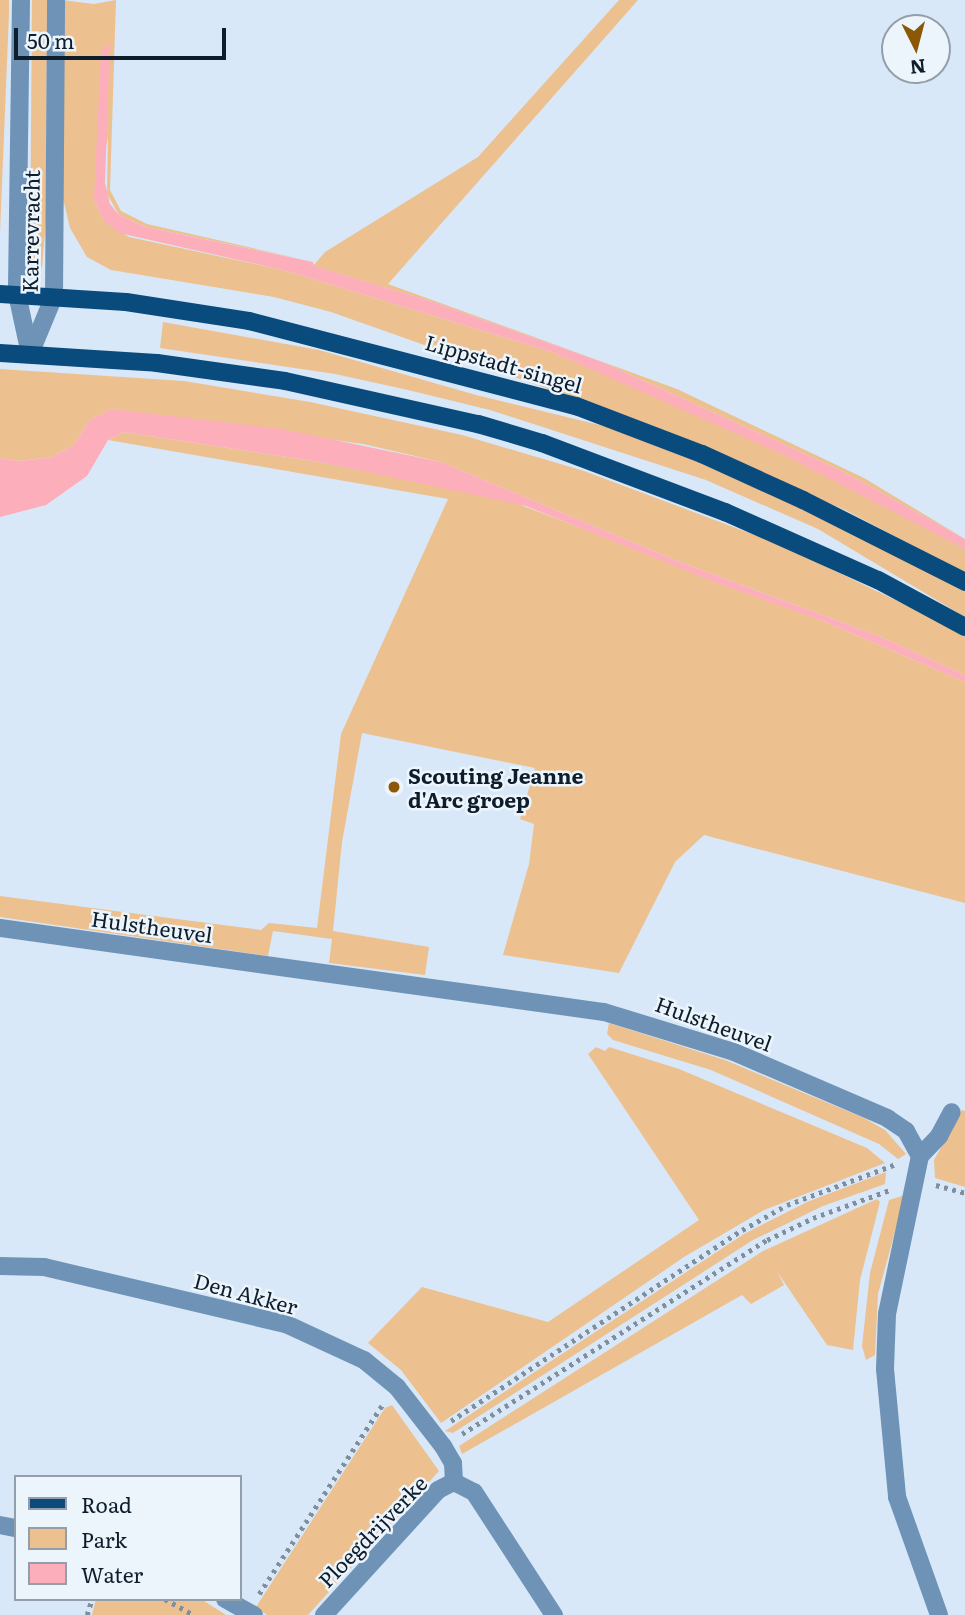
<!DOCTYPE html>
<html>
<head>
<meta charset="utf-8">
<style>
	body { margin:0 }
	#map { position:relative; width:965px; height:1615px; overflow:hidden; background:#d8e8f8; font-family:Literata,serif }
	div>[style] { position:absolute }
	.green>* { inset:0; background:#edc08f }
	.water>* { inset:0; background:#fdaebb }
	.path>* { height:4.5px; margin-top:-2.25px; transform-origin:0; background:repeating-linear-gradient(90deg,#7f8f9e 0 3.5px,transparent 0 8.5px) }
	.minor>* { height:18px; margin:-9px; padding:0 9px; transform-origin:9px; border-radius:9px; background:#6e93b7 }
	.tertiary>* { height:18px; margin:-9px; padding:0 9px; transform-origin:9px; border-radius:9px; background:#6e93b7 }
	.primary>* { height:18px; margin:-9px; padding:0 9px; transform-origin:9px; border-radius:9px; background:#0a4b7e }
	.dots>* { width:19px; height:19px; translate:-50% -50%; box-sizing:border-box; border:4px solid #ecf4fc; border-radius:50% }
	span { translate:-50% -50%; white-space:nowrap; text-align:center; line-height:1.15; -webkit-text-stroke:5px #ecf4fc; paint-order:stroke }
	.street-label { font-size:21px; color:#0e1d2b }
	.poi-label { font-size:21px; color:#0e1d2b; font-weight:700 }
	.left { translate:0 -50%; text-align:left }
	.legend { position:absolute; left:14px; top:1475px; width:228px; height:126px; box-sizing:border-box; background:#ecf4fc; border:2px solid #939ea8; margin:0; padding:9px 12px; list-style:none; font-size:21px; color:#0e1d2b }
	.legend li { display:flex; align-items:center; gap:14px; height:35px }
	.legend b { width:35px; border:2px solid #939ea8 }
	.north { position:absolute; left:881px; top:14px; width:70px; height:70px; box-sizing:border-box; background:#ecf4fc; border:2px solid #939ea8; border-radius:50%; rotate:174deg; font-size:19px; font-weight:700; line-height:28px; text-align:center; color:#0e1d2b }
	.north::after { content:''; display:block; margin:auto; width:24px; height:32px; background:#8c5807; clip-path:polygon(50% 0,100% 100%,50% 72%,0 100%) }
	.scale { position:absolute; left:14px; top:28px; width:212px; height:32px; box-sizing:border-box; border:4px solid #0e1d2b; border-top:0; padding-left:9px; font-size:21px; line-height:24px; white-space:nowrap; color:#0e1d2b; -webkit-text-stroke:5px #ecf4fc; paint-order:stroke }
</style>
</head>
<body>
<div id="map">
	<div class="green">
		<i style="clip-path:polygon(0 0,9px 0,9px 13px,0 233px)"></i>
		<i style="clip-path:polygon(32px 0,47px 0,46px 220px,42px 268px,34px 275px,30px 265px)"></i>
		<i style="clip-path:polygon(62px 0,94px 4px,116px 0,110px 190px,121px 211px,147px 224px,305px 260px,146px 227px,119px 215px,107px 194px,108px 137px,94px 199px,103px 220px,129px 237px,283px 270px,552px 352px,676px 404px,869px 495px,965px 549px,965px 573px,845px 510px,653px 426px,331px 312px,274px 297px,111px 270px,87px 257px,70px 228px,62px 194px)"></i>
		<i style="clip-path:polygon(619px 0,638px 0,388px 284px,677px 389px,864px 478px,965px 539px,840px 470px,602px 362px,430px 301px,313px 266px,325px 252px,478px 157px)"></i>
		<i style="clip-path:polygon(163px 322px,319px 350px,476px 395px,608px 427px,704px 464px,882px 546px,965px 591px,965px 617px,818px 529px,706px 480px,490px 410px,408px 390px,335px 374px,160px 348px)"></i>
		<i style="clip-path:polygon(0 369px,184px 381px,310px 402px,462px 435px,584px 471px,779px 544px,943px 623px,965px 635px,965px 675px,879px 636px,675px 560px,441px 462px,363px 444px,111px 409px,89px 421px,74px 445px,52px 457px,20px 461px,0 458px)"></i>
		<i style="clip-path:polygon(124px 432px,320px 462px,508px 500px,823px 621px,965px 682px,965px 903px,704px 835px,675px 862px,619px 973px,503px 955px,529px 864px,534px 824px,520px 819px,535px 768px,362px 733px,342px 842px,333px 931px,429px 947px,425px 975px,329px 963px,332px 939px,273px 931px,268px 956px,0 917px,0 896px,261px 930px,269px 923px,317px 928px,341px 734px,448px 499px,108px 440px)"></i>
		<i style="clip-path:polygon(609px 1023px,725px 1060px,864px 1118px,885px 1130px,906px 1154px,898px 1159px,879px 1144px,711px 1070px,613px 1040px,607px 1034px)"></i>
		<i style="clip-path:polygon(596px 1047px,605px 1051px,609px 1047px,679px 1069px,867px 1148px,885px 1163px,764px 1210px,684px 1257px,441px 1423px,401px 1370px,368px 1343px,422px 1287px,548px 1322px,699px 1220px,588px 1054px)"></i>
		<i style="clip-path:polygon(962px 1110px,965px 1111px,965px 1187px,935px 1178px,934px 1160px)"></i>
		<i style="clip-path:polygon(886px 1172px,885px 1184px,823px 1206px,753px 1240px,453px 1433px,445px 1431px,744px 1234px,807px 1202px)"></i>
		<i style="clip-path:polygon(905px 1195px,878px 1294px,875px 1355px,866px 1360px,862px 1346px,870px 1273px,889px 1200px)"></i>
		<i style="clip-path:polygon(877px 1199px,880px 1202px,860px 1280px,853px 1350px,827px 1345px,778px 1273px,784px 1285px,751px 1304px,742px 1295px,462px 1454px,459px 1446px,763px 1251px)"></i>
		<i style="clip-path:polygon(392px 1405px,439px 1471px,308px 1615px,267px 1615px,256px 1607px,385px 1408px)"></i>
		<i style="clip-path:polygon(96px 1599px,201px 1599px,226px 1615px,92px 1615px)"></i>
	</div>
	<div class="water">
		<i style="clip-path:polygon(110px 42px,105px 183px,110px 204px,119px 215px,146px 227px,313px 262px,314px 266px,430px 301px,602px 362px,840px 470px,965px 539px,965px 549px,784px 455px,552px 352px,283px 270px,119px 233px,103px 220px,94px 199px,101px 52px)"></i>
		<i style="clip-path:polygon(111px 409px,282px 429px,441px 462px,675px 560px,879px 636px,965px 675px,965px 682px,823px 621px,719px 584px,526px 506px,320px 462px,124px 432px,108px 440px,87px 476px,46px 505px,0 517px,0 458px,20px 461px,52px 457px,74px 445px,89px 421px)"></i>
	</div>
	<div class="path">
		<i style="left:936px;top:1185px;width:30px;rotate:15deg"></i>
		<i style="left:451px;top:1421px;width:348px;rotate:-33.3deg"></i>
		<i style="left:742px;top:1230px;width:51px;rotate:-29.1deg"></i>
		<i style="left:787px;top:1205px;width:116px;rotate:-20.6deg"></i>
		<i style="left:462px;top:1434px;width:361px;rotate:-32.5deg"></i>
		<i style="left:767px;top:1240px;width:51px;rotate:-25.6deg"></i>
		<i style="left:813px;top:1218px;width:82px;rotate:-20deg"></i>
		<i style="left:259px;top:1594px;width:225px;rotate:-56.9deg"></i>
		<i style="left:165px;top:1599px;width:33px;rotate:29deg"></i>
		<i style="left:87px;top:1615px;width:17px;rotate:-73deg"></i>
	</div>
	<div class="minor">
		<i style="left:0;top:928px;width:610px;rotate:7.92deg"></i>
		<i style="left:604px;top:1012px;width:136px;rotate:17.1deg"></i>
		<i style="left:734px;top:1052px;width:167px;rotate:23.3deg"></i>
		<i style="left:887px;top:1118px;width:23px;rotate:34deg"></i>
		<i style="left:906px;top:1131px;width:29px;rotate:61deg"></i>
		<i style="left:920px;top:1156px;width:161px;rotate:101.8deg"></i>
		<i style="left:887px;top:1314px;width:55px;rotate:92.1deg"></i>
		<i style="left:885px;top:1369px;width:129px;rotate:84.6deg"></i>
		<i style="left:897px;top:1497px;width:125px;rotate:70.4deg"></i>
		<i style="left:920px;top:1156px;width:28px;rotate:-46deg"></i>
		<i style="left:939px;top:1136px;width:27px;rotate:-62deg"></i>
		<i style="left:0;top:1266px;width:44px;rotate:1.3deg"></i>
		<i style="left:44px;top:1267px;width:249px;rotate:13.3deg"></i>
		<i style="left:286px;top:1324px;width:86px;rotate:24.8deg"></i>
		<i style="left:364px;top:1360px;width:43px;rotate:39.3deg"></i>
		<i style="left:397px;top:1387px;width:75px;rotate:52.1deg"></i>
		<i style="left:443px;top:1446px;width:20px;rotate:60deg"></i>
		<i style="left:453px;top:1463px;width:19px;rotate:87deg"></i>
		<i style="left:454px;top:1482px;width:22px;rotate:27deg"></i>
		<i style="left:474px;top:1492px;width:147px;rotate:57deg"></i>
		<i style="left:0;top:1525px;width:16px;rotate:11deg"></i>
		<i style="left:225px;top:1599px;width:33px;rotate:29deg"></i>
		<i style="left:324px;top:1615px;width:169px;rotate:-47.6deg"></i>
		<i style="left:438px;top:1490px;width:18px;rotate:-27deg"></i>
	</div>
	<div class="tertiary">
		<i style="left:21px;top:0;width:294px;rotate:90.8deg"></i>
		<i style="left:17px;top:294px;width:61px;rotate:77.8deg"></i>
		<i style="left:30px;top:354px;width:63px;rotate:-67.5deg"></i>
		<i style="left:54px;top:296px;width:296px;rotate:-89.6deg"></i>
	</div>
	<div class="primary">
		<i style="left:0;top:294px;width:126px;rotate:3.6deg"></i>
		<i style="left:126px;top:302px;width:124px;rotate:8.8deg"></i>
		<i style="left:249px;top:321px;width:338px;rotate:14.6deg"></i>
		<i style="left:576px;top:406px;width:135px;rotate:20.9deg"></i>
		<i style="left:702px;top:454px;width:111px;rotate:24.5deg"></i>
		<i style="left:803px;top:500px;width:182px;rotate:26.8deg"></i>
		<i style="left:0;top:353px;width:157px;rotate:3.6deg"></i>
		<i style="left:157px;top:363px;width:129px;rotate:8deg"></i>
		<i style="left:285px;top:381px;width:198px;rotate:12.6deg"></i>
		<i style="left:478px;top:424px;width:67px;rotate:16.5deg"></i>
		<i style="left:542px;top:443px;width:196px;rotate:20.7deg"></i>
		<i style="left:725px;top:512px;width:167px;rotate:24deg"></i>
		<i style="left:878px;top:580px;width:99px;rotate:28.4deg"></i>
	</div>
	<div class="dots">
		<i style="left:394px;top:787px;background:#8c5807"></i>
	</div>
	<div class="street-label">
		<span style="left:30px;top:231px;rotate:-89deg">Karrevracht</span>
		<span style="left:504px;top:363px;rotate:16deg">Lippstadt-singel</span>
		<span style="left:152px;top:926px;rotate:8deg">Hulstheuvel</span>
		<span style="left:714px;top:1023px;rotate:20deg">Hulstheuvel</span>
		<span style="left:246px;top:1293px;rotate:15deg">Den Akker</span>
		<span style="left:372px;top:1531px;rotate:-46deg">Ploegdrijverke</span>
	</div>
	<div class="poi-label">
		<span class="left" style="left:408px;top:787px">Scouting Jeanne<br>d'Arc groep</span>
	</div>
	<ul class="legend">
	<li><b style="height:9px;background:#0a4b7e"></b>Road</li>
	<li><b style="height:19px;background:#edc08f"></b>Park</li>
	<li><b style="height:19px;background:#fdaebb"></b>Water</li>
	</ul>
	<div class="north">N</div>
	<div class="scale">50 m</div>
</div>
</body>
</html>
